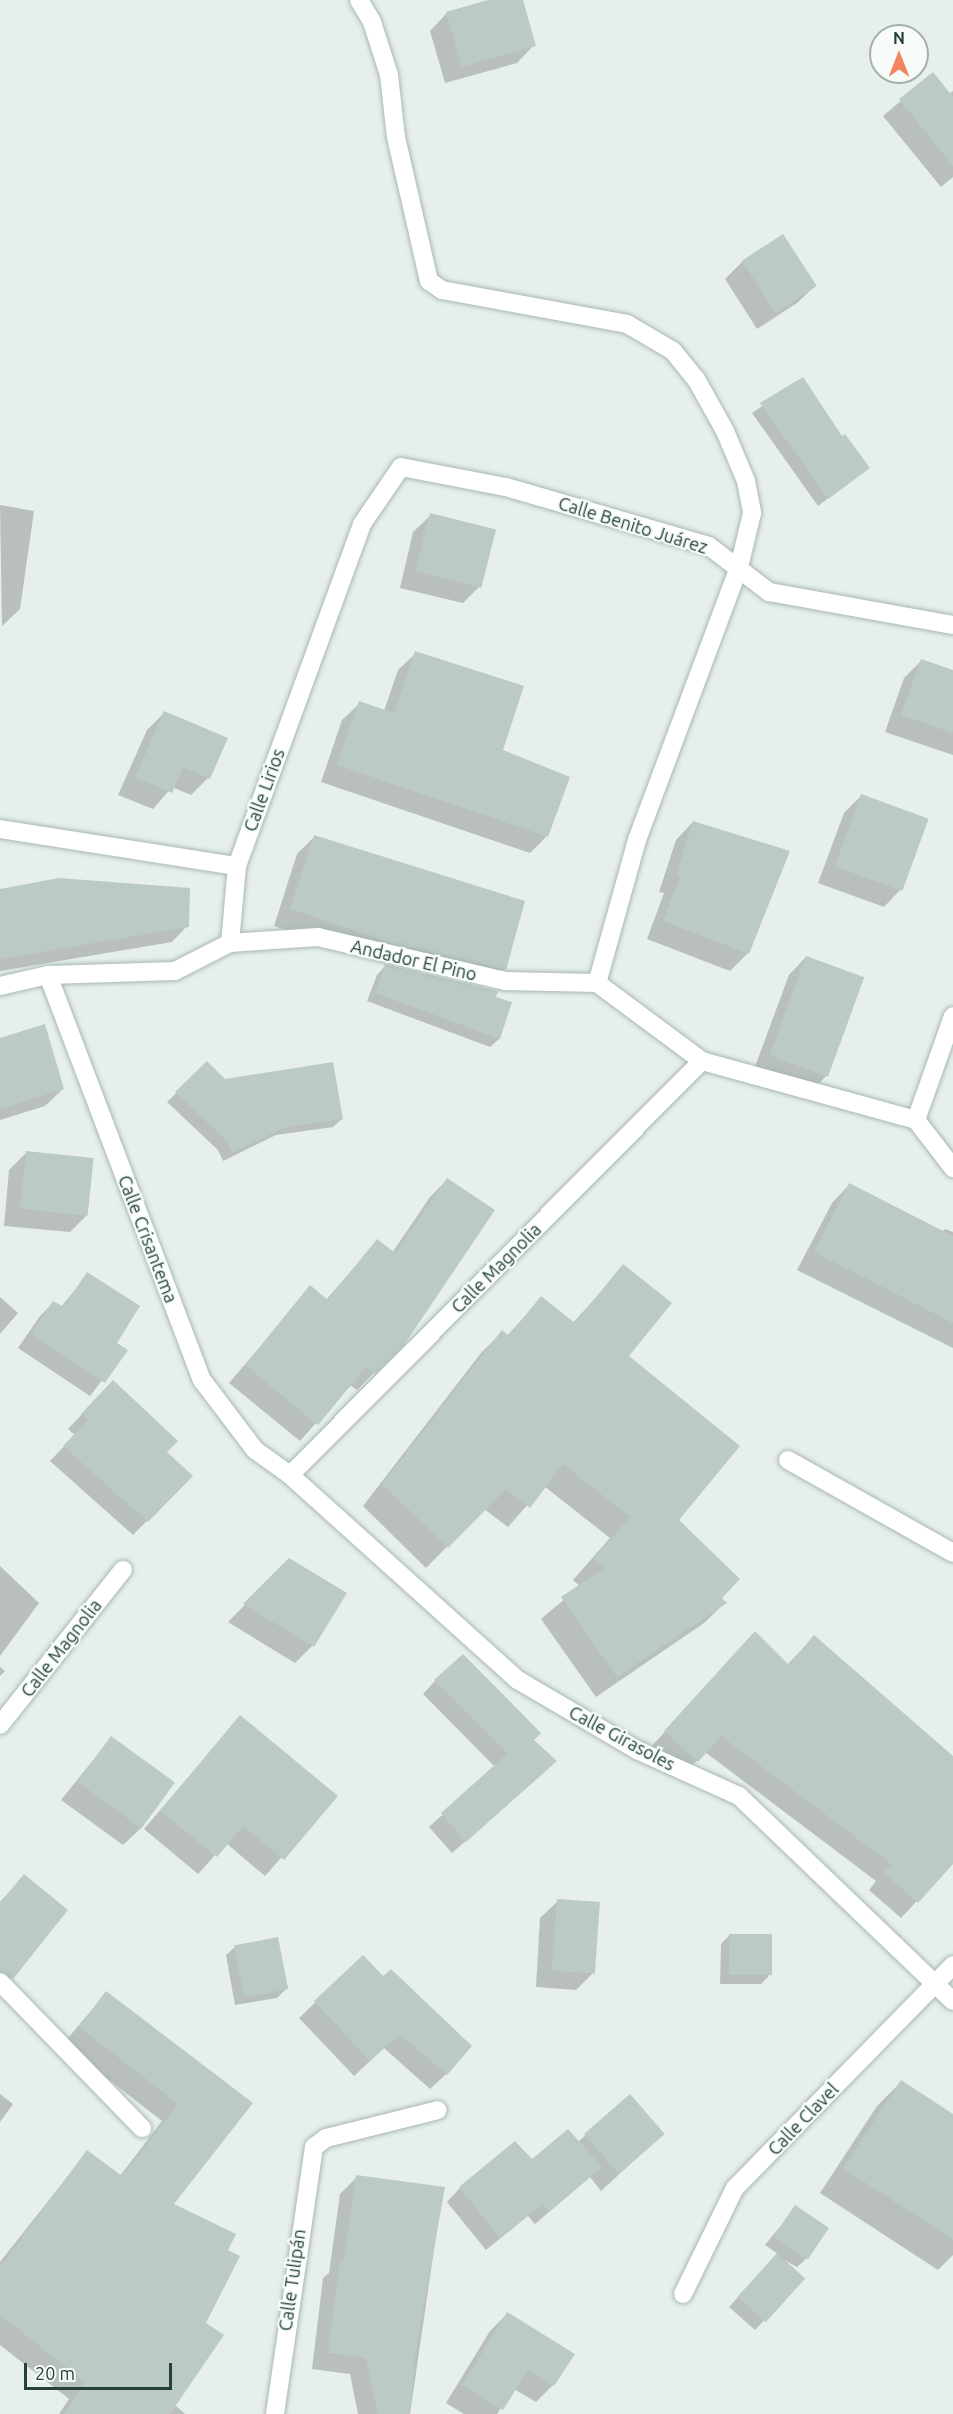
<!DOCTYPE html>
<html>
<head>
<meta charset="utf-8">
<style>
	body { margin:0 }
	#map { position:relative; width:953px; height:2414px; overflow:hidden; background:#e6efeb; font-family:Ubuntu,sans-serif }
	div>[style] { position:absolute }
	.shadow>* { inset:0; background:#0003 }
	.building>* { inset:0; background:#bbcac4; transform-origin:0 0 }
	.roads { filter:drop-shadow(0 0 2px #a8b8b2) drop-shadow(0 0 2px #a8b8b2) }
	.minor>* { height:18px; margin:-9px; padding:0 9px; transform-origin:9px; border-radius:9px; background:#fff }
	span { translate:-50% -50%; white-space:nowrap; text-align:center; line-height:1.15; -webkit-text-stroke:4.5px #f7fbf9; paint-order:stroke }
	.street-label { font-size:18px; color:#24423a }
	.north { position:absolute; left:869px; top:24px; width:60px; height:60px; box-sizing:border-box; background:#f7fbf9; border:2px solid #a3b1ad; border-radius:50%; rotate:0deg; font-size:16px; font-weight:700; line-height:24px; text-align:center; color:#24423a }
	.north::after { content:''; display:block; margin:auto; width:21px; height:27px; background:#f4845f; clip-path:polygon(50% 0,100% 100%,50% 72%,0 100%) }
	.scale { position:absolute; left:24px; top:2363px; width:148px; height:27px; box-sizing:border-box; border:3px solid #24423a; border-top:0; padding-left:8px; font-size:18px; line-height:21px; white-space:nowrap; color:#24423a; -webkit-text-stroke:4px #f7fbf9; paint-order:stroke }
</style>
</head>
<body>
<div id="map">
	<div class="shadow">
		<i style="clip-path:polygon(494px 0,521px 0,534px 45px,517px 63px,445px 83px,430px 31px,447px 13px)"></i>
		<i style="clip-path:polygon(933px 74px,949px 94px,953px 91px,953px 177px,941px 187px,883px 116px)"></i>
		<i style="clip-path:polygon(782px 236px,815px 286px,797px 303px,757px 329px,725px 279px,742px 262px)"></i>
		<i style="clip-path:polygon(803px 379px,841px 439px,868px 468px,818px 506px,752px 413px)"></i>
		<i style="clip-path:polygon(0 505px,34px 511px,20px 609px,2px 626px)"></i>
		<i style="clip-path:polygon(431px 515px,480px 586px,463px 603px,400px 588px,413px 532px)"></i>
		<i style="clip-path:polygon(416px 653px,501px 751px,547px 836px,530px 853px,321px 782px,342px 720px,360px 703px,384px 711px,398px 670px)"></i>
		<i style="clip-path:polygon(921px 661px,953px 671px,953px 755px,885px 732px,904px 678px)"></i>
		<i style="clip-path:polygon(164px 713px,208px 778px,191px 795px,172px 787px,153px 809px,118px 795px,147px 730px)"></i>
		<i style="clip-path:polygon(861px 796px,901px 889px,884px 907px,818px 883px,844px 813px)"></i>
		<i style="clip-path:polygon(693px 822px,748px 953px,730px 971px,647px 939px,664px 893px,659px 892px,676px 840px)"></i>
		<i style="clip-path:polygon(314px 837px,504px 969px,487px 986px,374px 960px,274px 926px,297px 854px)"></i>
		<i style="clip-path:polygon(0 890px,187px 926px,172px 942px,0 971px)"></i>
		<i style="clip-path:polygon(806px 957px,827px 1075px,810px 1093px,753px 1072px,789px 975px)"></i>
		<i style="clip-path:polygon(385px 966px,510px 1003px,499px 1039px,490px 1047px,367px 1001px,377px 975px)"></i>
		<i style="clip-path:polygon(0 1040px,63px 1089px,45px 1106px,0 1120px)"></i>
		<i style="clip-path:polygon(207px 1063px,225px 1081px,342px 1119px,333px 1127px,276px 1135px,223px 1161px,218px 1150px,167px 1102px)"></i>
		<i style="clip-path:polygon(26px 1153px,87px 1215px,70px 1232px,4px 1226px,9px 1170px)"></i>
		<i style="clip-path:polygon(447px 1180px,402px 1344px,357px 1390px,350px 1385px,300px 1441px,229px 1383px,311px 1287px,326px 1300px,377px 1241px,392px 1253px,430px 1197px)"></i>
		<i style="clip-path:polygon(849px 1185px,942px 1232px,945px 1229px,953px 1232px,953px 1348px,797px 1270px,832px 1203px)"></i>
		<i style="clip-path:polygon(624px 1266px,627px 1356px,677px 1520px,725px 1603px,704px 1623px,596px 1697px,541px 1619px,580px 1586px,573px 1580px,610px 1538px,544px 1486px,508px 1527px,484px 1509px,426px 1568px,363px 1506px,481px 1353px,502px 1332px,507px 1336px,541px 1298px,573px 1323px)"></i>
		<i style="clip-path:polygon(88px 1274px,115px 1343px,125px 1350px,90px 1396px,18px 1348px,40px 1316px,54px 1302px,61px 1307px)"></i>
		<i style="clip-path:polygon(0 1297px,18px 1313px,0 1334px)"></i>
		<i style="clip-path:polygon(99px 1396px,191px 1476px,133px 1535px,50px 1461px,75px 1435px,68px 1429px)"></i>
		<i style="clip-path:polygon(289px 1560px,312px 1646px,295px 1663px,228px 1622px)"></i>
		<i style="clip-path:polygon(0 1566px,39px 1603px,0 1656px)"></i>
		<i style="clip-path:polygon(755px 1633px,787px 1665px,814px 1637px,953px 1771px,953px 1862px,901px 1918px,869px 1890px,876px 1881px,705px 1752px,681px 1777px,650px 1748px)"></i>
		<i style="clip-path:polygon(0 1667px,5px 1671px,0 1676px)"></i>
		<i style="clip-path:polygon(435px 1681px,532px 1740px,542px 1774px,452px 1853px,429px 1827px,495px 1767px,423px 1694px)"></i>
		<i style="clip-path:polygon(240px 1717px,336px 1796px,265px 1876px,226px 1843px,198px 1874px,144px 1829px)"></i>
		<i style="clip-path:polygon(111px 1738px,141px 1828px,123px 1845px,61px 1800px)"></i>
		<i style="clip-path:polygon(24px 1876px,18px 1970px,0 1988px,0 1902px)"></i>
		<i style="clip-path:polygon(558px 1901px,594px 1972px,576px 1990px,536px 1987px,540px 1918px)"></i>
		<i style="clip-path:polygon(730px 1935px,769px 1976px,761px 1984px,720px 1984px,721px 1944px)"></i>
		<i style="clip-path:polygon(235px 1947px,286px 1989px,277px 1998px,235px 2005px,226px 1955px)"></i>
		<i style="clip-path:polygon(363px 1957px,446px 2074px,430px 2089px,384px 2048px,354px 2076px,299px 2018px)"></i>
		<i style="clip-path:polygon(106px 1993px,251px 2103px,172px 2204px,226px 2250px,175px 2405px,185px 2414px,59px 2414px,69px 2399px,0 2345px,0 2262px,87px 2152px,120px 2176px,162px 2121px,63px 2044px)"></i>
		<i style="clip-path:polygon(901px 2082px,953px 2116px,953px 2255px,938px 2270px,820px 2193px,877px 2106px)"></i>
		<i style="clip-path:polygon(0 2094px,13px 2104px,0 2122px)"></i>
		<i style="clip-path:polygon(630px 2096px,663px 2134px,601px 2191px,590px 2177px,535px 2224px,528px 2216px,486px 2250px,447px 2202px,460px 2188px,578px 2142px)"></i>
		<i style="clip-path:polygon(357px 2177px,443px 2188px,410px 2414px,358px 2414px,350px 2374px,312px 2369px,323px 2278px,329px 2273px,340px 2194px)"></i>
		<i style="clip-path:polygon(796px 2207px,806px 2259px,797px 2267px,781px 2258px,803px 2279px,755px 2330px,729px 2307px,778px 2254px,765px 2245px)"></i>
		<i style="clip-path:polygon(507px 2314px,553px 2385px,536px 2402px,514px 2389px,497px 2414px,464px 2414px,446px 2403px,490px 2331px)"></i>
	</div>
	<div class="building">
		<i style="clip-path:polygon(488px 0,523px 0,536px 46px,462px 67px,446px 12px)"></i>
		<i style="clip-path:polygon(933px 72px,953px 97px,953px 166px,899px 99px)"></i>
		<i style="left:783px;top:234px;width:62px;height:49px;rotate:57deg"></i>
		<i style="clip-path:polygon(803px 377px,842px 436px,845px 434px,870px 468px,828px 499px,760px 403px)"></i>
		<i style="left:430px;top:513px;width:68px;height:60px;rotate:14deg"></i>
		<i style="clip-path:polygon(415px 651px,524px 686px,503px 750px,570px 777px,548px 837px,337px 765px,359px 701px,394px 713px)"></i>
		<i style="clip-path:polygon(921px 659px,953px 670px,953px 733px,901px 715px)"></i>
		<i style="clip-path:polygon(164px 711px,228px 738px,210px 779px,183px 767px,172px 793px,135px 777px)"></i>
		<i style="left:861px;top:794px;width:72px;height:77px;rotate:20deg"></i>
		<i style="clip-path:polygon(693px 821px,790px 851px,749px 954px,663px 921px,680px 876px,676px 875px)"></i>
		<i style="clip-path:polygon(314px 835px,525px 901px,506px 970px,392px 943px,290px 909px)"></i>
		<i style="clip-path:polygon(59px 878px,190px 888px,189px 927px,0 959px,0 889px)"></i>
		<i style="left:806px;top:956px;width:62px;height:106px;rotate:20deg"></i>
		<i style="clip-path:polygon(385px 964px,498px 991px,496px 997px,512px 1002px,500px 1039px,375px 993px)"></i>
		<i style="clip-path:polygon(45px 1024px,64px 1089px,0 1109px,0 1038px)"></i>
		<i style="clip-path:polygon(207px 1061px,225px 1079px,333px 1062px,343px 1119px,286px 1127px,232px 1153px,227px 1141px,175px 1092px)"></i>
		<i style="left:26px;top:1151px;width:68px;height:58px;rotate:6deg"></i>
		<i style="clip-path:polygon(447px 1178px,495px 1210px,404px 1345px,375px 1374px,366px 1367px,318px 1425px,245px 1365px,310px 1285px,328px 1300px,377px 1239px,395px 1253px)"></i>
		<i style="clip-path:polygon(849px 1183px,953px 1236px,953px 1323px,814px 1252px)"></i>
		<i style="clip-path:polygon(623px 1264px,672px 1303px,629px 1356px,740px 1446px,679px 1520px,740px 1579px,722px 1598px,727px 1603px,617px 1677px,561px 1597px,604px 1568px,593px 1559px,630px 1517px,563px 1464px,530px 1508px,506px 1489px,448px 1548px,382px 1484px,502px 1330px,509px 1336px,541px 1296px,575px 1323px)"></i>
		<i style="clip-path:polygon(87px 1272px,140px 1306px,117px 1343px,128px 1350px,105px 1383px,31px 1334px,53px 1301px,64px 1307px)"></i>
		<i style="clip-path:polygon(113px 1380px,178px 1441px,167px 1452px,193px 1476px,148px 1522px,63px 1446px,88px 1420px,81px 1414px)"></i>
		<i style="clip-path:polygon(289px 1558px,347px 1593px,314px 1647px,243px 1604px)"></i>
		<i style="clip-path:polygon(755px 1631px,789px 1665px,814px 1635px,953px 1756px,953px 1864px,918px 1903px,884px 1873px,891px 1864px,721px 1736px,698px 1762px,664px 1731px)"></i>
		<i style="clip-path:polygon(463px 1654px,541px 1733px,534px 1740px,557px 1761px,466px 1842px,441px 1813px,507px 1754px,434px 1680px)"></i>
		<i style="clip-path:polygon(240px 1715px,338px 1796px,284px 1860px,243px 1826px,217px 1857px,160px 1811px)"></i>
		<i style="left:111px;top:1736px;width:79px;height:57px;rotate:36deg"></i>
		<i style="clip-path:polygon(24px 1874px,68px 1910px,13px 1979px,0 1971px,0 1903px)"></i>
		<i style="left:557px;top:1899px;width:43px;height:72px;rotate:4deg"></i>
		<i style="left:729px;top:1934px;width:43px;height:41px"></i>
		<i style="left:278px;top:1937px;width:53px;height:45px;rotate:79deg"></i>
		<i style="clip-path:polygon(363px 1955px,383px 1976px,391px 1969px,472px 2046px,447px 2075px,400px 2034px,370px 2061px,314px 2001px)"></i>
		<i style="clip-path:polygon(106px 1991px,253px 2103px,174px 2204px,236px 2234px,228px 2250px,240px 2256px,206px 2323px,224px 2335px,170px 2414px,64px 2414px,85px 2382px,0 2315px,0 2267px,87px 2150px,122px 2176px,178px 2104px,79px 2027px)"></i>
		<i style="clip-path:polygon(901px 2080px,953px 2114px,953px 2240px,843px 2168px)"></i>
		<i style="left:630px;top:2094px;width:53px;height:61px;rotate:49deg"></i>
		<i style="clip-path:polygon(568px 2129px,602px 2167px,549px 2212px,542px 2204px,500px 2238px,459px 2187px,515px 2141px,532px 2159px)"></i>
		<i style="clip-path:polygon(356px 2175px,445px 2187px,415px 2356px,410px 2414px,378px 2414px,366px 2358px,328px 2353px,340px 2260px,344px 2260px)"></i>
		<i style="left:795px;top:2205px;width:41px;height:38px;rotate:34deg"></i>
		<i style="left:777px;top:2253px;width:38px;height:59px;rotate:42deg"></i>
		<i style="clip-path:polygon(507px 2312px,575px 2354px,554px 2386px,528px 2370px,503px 2410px,462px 2385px)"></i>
	</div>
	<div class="roads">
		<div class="minor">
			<i style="left:359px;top:0;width:26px;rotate:59deg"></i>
			<i style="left:372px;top:22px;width:56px;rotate:72.2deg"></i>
			<i style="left:389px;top:75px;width:62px;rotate:83.6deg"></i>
			<i style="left:396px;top:137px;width:148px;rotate:77.1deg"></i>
			<i style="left:429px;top:281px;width:16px;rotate:35deg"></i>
			<i style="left:442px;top:290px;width:188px;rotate:10.4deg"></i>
			<i style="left:627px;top:324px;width:53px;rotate:30.4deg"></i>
			<i style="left:673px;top:351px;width:36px;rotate:51deg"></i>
			<i style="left:696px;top:379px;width:60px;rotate:60.9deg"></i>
			<i style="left:725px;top:431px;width:54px;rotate:67.2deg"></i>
			<i style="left:746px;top:481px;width:33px;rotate:79deg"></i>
			<i style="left:752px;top:513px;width:56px;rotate:103.5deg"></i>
			<i style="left:739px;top:567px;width:291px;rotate:110.5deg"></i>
			<i style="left:637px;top:840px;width:148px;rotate:105.6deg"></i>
			<i style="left:597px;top:983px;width:131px;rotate:36.6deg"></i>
			<i style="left:702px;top:1061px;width:222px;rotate:15.4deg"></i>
			<i style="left:916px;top:1120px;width:61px;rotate:52.4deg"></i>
			<i style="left:0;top:829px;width:240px;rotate:8.9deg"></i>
			<i style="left:230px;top:943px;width:77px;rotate:-84.8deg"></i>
			<i style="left:237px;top:866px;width:364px;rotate:-69.9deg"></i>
			<i style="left:362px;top:524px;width:69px;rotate:-55.6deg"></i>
			<i style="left:401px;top:467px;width:107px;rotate:10.8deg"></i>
			<i style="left:506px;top:487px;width:211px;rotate:16.2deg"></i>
			<i style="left:709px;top:546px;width:76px;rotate:37.5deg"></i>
			<i style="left:769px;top:592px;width:187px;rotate:10.2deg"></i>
			<i style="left:48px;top:975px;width:433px;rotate:69.2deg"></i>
			<i style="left:202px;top:1380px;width:88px;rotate:52.9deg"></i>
			<i style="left:255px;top:1450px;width:43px;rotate:35.5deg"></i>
			<i style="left:290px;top:1475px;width:307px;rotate:42deg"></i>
			<i style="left:518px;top:1680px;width:138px;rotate:30.5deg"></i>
			<i style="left:637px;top:1750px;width:112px;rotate:24.3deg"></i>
			<i style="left:739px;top:1796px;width:296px;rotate:43.8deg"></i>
			<i style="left:0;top:986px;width:49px;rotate:-12.9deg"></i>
			<i style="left:48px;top:975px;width:127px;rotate:-1.8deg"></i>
			<i style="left:175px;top:971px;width:62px;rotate:-27deg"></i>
			<i style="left:230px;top:943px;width:88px;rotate:-3.9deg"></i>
			<i style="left:318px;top:937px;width:192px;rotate:13.2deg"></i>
			<i style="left:505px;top:981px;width:92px;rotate:1.2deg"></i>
			<i style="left:916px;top:1120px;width:110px;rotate:-70.4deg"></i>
			<i style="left:788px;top:1460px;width:189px;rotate:29.4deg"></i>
			<i style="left:290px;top:1475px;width:584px;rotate:-45.14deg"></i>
			<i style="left:0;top:1725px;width:198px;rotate:-51.6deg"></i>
			<i style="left:0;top:1982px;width:204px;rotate:45.8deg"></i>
			<i style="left:683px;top:2294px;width:118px;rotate:-63.9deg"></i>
			<i style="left:735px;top:2188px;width:312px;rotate:-45.6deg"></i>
			<i style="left:275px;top:2414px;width:270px;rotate:-81.7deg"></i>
			<i style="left:314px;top:2147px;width:15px;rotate:-37deg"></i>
			<i style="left:326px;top:2138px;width:115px;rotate:-14deg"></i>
		</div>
	</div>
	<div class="street-label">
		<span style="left:633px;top:525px;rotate:17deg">Calle Benito Juárez</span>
		<span style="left:264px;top:790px;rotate:-70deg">Calle Lirios</span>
		<span style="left:414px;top:960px;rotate:13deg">Andador El Pino</span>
		<span style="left:148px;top:1239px;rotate:69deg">Calle Crisantema</span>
		<span style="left:496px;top:1268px;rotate:-45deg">Calle Magnolia</span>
		<span style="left:61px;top:1648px;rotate:-52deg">Calle Magnolia</span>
		<span style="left:622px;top:1738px;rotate:28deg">Calle Girasoles</span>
		<span style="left:803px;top:2119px;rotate:-46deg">Calle Clavel</span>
		<span style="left:292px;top:2280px;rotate:-82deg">Calle Tulipán</span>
	</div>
	<div class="north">N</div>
	<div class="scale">20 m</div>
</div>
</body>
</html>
